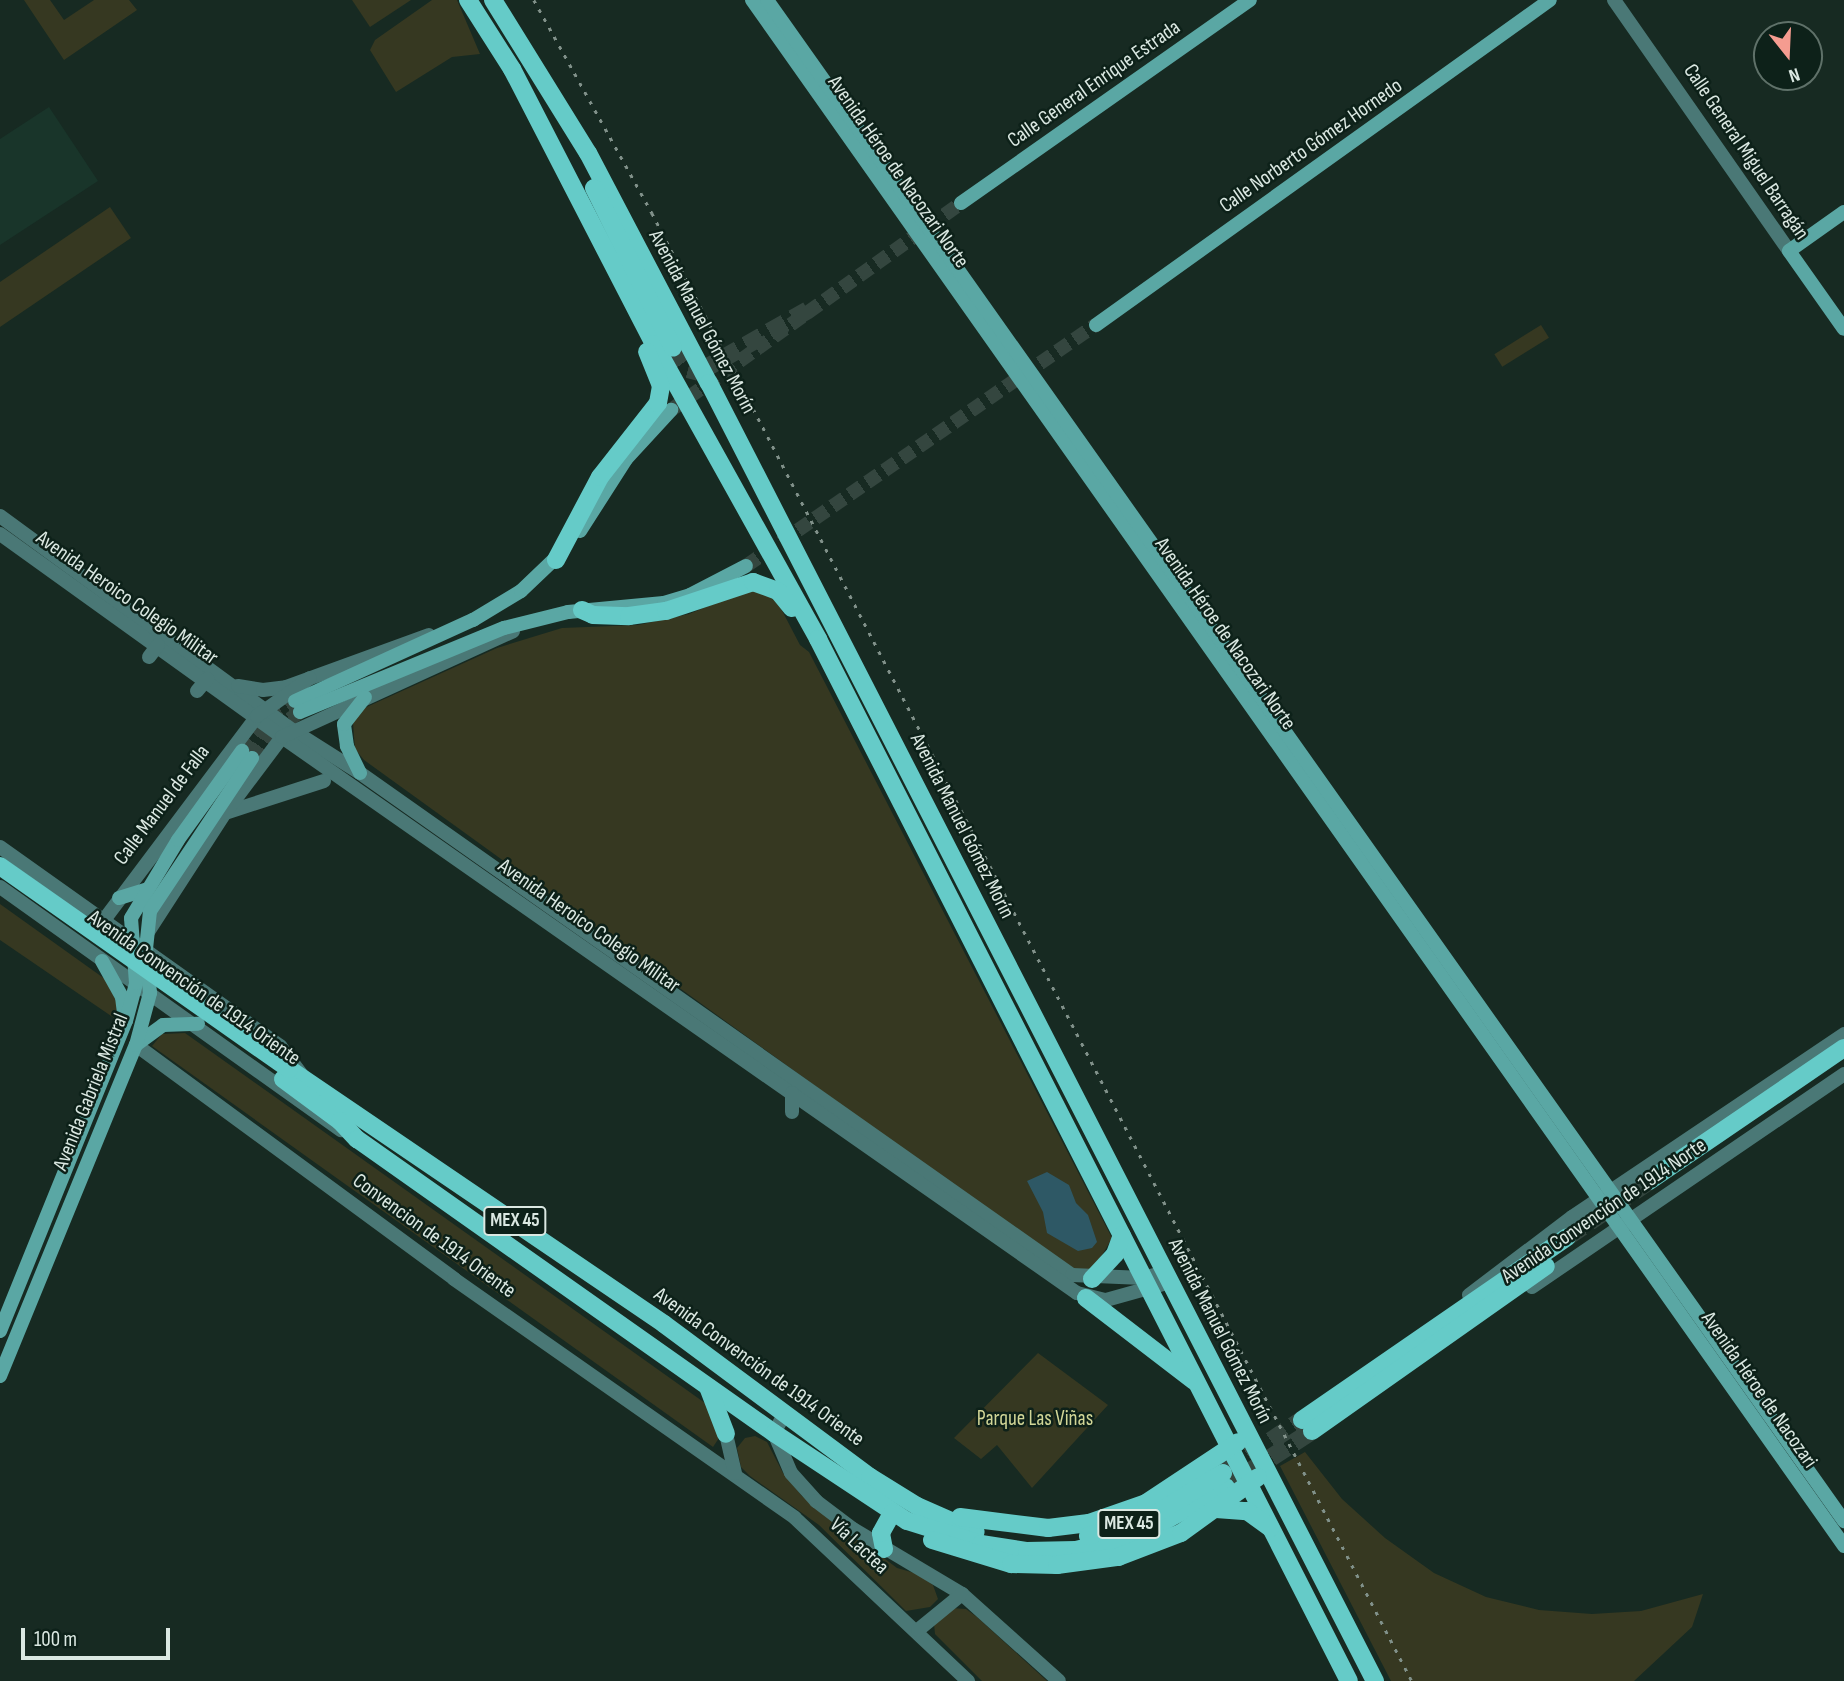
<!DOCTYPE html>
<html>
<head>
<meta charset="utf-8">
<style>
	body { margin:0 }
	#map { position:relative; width:1844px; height:1681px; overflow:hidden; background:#172a22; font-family:"Sofia Sans Condensed",sans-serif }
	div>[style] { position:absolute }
	.built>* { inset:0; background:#19352a }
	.green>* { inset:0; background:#363821; transform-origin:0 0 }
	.water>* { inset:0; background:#2e5865 }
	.secondary-tunnel>* { height:14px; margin-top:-7px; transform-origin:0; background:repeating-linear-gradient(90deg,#34463f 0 14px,transparent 0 21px) }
	.primary-tunnel>* { height:18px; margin-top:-9px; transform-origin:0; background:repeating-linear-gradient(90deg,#34463f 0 18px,transparent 0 27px) }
	.tertiary>* { height:14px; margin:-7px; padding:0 7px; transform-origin:7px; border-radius:7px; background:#4a7876 }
	.secondary>* { height:14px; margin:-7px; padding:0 7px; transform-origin:7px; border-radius:7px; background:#5aa7a4 }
	.primary>* { height:18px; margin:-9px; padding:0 9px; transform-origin:9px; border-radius:9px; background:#65cbc8 }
	.rail>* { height:2.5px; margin-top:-1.25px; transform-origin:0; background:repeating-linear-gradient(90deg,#81918a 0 3.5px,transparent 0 10.5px) }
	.primary-bridge>* { height:18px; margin:-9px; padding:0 9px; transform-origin:9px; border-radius:9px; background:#65cbc8 }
	span { translate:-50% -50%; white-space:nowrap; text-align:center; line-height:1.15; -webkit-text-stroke:5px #0d2119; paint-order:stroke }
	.shield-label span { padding:2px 5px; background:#0d2119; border:2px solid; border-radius:5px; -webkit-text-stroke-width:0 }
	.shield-label { font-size:19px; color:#dbe8e2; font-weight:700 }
	.street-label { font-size:21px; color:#dbe8e2 }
	.park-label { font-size:21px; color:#d2d697 }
	.north { position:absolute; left:1753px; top:21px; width:70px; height:70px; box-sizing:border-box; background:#0d2119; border:2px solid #5f7169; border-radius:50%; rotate:162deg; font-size:19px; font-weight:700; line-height:28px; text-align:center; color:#dbe8e2 }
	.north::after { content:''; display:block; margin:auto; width:24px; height:32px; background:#f59c90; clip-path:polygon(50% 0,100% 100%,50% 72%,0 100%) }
	.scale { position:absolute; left:21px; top:1628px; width:149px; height:32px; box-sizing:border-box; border:4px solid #dbe8e2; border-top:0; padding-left:9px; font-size:21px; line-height:24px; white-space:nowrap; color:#dbe8e2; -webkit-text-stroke:5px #0d2119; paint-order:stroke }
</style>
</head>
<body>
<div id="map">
	<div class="built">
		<i style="clip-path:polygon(49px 107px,98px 181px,0 245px,0 139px)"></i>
	</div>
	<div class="green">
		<i style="clip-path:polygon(24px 0,50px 0,64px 20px,94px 0,129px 0,137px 10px,64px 60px)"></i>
		<i style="clip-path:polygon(352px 0,411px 0,370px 27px)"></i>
		<i style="clip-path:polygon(432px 0,457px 0,480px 54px,452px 57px,396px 92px,370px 50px,375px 40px)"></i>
		<i style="clip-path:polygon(110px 207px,131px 238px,0 327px,0 282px)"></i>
		<i style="left:1541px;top:325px;width:15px;height:55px;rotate:58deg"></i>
		<i style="clip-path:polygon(751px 588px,776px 599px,800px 645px,809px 652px,1112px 1238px,1094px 1269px,1074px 1273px,364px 760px,355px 749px,353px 723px,360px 710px,497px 648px,562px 628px,638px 625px,689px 614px)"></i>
		<i style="clip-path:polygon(0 904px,105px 979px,116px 1000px,117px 1020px,0 940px)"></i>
		<i style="clip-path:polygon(185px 1033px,705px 1403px,721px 1435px,713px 1447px,152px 1046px,162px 1034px)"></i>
		<i style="clip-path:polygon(1038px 1353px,1108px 1405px,1032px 1488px,997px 1445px,981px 1459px,954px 1438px)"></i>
		<i style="clip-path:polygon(755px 1436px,767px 1442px,783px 1473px,802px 1496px,897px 1568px,918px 1574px,933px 1585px,938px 1599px,930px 1607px,906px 1611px,819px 1525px,750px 1476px,741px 1467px,737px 1448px,745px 1438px)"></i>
		<i style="clip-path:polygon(1305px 1452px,1342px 1499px,1385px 1538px,1434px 1573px,1486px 1597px,1539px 1610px,1592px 1614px,1641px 1611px,1703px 1594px,1692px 1627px,1634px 1681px,1391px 1681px,1280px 1466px)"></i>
		<i style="clip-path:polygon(951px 1608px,966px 1609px,977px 1617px,1047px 1681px,982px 1681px,935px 1634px,934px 1624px)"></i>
	</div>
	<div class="water">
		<i style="clip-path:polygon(1047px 1172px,1069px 1185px,1076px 1203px,1088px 1215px,1097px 1242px,1092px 1248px,1078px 1251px,1047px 1233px,1043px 1212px,1027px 1181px)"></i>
	</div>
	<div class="secondary-tunnel">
		<i style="left:671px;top:410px;width:356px;rotate:-35.5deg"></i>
		<i style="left:746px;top:566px;width:425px;rotate:-34.6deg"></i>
		<i style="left:242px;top:751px;width:43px;rotate:-50.7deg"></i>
		<i style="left:269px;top:718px;width:31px;rotate:-33deg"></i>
		<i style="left:252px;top:758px;width:34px;rotate:-53deg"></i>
		<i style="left:272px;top:731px;width:34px;rotate:-34deg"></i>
	</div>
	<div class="primary-tunnel">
		<i style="left:673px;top:348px;width:26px;rotate:54deg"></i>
		<i style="left:688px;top:369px;width:11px;rotate:15deg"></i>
		<i style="left:699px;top:372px;width:125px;rotate:-29.6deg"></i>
		<i style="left:1567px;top:1237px;width:99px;rotate:-34.3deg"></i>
		<i style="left:1226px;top:1471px;width:92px;rotate:-33.9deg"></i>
		<i style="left:1226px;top:1487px;width:103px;rotate:-33.1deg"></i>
	</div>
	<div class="tertiary">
		<i style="left:1614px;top:0;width:306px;rotate:55.1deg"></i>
		<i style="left:0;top:516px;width:362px;rotate:36.2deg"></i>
		<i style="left:292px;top:730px;width:80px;rotate:32.3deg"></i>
		<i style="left:360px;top:773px;width:871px;rotate:35.19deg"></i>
		<i style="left:1072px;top:1275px;width:71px;rotate:2.4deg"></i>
		<i style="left:1143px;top:1278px;width:23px;rotate:-15deg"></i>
		<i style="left:0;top:534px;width:347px;rotate:35.7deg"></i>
		<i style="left:282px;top:737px;width:970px;rotate:34.97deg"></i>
		<i style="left:1077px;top:1293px;width:30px;rotate:14deg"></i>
		<i style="left:1106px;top:1300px;width:66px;rotate:-15.7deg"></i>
		<i style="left:149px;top:657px;width:15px;rotate:-53deg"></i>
		<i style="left:238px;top:686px;width:25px;rotate:9deg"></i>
		<i style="left:263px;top:690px;width:23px;rotate:-7deg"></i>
		<i style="left:286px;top:687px;width:152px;rotate:-20deg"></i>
		<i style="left:197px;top:691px;width:16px;rotate:-50deg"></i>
		<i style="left:225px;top:813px;width:104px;rotate:-17.9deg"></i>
		<i style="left:0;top:847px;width:344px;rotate:35.4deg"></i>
		<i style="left:280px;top:1046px;width:36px;rotate:53deg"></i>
		<i style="left:0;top:887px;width:419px;rotate:35.5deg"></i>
		<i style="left:104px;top:920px;width:255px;rotate:-53.1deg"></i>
		<i style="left:257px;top:716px;width:65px;rotate:-35.6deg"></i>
		<i style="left:148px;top:932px;width:142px;rotate:-57.1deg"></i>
		<i style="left:225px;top:813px;width:95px;rotate:-53.1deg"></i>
		<i style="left:282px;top:737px;width:254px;rotate:-24.6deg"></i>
		<i style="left:136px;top:1045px;width:395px;rotate:36.3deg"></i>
		<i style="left:454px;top:1279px;width:416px;rotate:35deg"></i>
		<i style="left:795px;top:1518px;width:238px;rotate:43.3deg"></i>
		<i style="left:792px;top:1093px;width:19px;rotate:90deg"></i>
		<i style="left:1532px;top:1287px;width:378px;rotate:-34.3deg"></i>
		<i style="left:1469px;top:1295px;width:129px;rotate:-37.1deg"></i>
		<i style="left:1572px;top:1217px;width:328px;rotate:-33.9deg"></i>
		<i style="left:785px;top:1413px;width:23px;rotate:119deg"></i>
		<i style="left:774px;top:1433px;width:43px;rotate:67deg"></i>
		<i style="left:791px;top:1473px;width:38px;rotate:48deg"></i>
		<i style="left:816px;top:1501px;width:46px;rotate:37.1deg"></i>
		<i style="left:853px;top:1529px;width:127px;rotate:30.8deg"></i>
		<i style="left:962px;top:1594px;width:130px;rotate:41.9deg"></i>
		<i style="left:726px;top:1434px;width:40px;rotate:77deg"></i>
		<i style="left:918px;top:1630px;width:57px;rotate:-39.3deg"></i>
	</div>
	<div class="secondary">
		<i style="left:752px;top:0;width:1893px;rotate:54.76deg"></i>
		<i style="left:767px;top:0;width:1864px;rotate:54.7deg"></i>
		<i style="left:961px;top:203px;width:353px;rotate:-35.1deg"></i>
		<i style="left:1844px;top:212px;width:67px;rotate:144.7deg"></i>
		<i style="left:1789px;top:251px;width:95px;rotate:54.8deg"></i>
		<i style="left:1096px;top:325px;width:558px;rotate:-35.6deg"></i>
		<i style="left:580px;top:531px;width:85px;rotate:-57.4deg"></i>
		<i style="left:626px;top:459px;width:67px;rotate:-47.4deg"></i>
		<i style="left:295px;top:701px;width:196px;rotate:-24.5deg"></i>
		<i style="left:473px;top:620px;width:56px;rotate:-31.1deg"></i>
		<i style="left:521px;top:591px;width:57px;rotate:-43.6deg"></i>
		<i style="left:300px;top:712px;width:221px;rotate:-22.4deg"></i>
		<i style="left:504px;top:628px;width:66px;rotate:-14deg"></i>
		<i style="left:568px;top:612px;width:96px;rotate:-5.4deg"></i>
		<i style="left:664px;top:603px;width:27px;rotate:-17deg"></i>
		<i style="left:690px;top:595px;width:63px;rotate:-27.4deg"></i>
		<i style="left:360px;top:773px;width:30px;rotate:-116deg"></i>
		<i style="left:347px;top:746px;width:22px;rotate:-98deg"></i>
		<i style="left:344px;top:724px;width:34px;rotate:-52deg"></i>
		<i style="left:119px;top:898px;width:28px;rotate:-17deg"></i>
		<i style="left:102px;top:961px;width:41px;rotate:60.9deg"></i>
		<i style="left:122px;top:997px;width:16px;rotate:83deg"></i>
		<i style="left:137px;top:1044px;width:32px;rotate:-36deg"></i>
		<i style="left:163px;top:1025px;width:35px;rotate:-2deg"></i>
		<i style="left:0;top:1331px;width:335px;rotate:-67.9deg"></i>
		<i style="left:126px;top:1021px;width:39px;rotate:-75deg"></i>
		<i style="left:136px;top:983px;width:65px;rotate:-94.4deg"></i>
		<i style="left:131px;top:918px;width:91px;rotate:-58.9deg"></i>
		<i style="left:178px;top:840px;width:110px;rotate:-54.3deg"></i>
		<i style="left:0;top:1376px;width:358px;rotate:-67.7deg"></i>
		<i style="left:136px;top:1045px;width:54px;rotate:-74.9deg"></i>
		<i style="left:150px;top:993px;width:44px;rotate:-95.2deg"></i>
		<i style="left:146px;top:949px;width:38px;rotate:-84deg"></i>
		<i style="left:150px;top:911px;width:184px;rotate:-56.3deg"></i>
	</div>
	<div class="primary">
		<i style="left:468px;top:0;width:82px;rotate:57.5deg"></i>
		<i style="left:512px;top:69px;width:309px;rotate:62.7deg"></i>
		<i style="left:654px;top:344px;width:338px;rotate:60.9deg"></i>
		<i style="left:818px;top:639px;width:1169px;rotate:63deg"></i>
		<i style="left:493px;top:0;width:180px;rotate:58.2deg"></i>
		<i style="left:588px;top:153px;width:260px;rotate:62.3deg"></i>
		<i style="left:709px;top:383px;width:1459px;rotate:62.84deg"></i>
		<i style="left:594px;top:188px;width:178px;rotate:63.7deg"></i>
		<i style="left:556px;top:560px;width:94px;rotate:-62.1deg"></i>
		<i style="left:600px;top:477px;width:94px;rotate:-51.9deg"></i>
		<i style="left:658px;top:403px;width:17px;rotate:-80deg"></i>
		<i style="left:661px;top:386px;width:37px;rotate:-112deg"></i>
		<i style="left:582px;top:610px;width:12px;rotate:24deg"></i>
		<i style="left:593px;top:615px;width:36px;rotate:2deg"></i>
		<i style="left:629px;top:616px;width:37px;rotate:-8deg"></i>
		<i style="left:666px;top:611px;width:92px;rotate:-18.4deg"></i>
		<i style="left:753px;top:582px;width:27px;rotate:20deg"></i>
		<i style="left:778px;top:591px;width:22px;rotate:51deg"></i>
		<i style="left:289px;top:1069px;width:453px;rotate:34.2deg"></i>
		<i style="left:664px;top:1324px;width:257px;rotate:36.6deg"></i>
		<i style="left:870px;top:1477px;width:55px;rotate:31.7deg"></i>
		<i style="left:917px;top:1506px;width:64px;rotate:23.8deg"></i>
		<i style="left:283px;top:1079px;width:71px;rotate:36.4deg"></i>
		<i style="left:340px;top:1121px;width:25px;rotate:47deg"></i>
		<i style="left:357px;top:1139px;width:510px;rotate:35.19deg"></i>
		<i style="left:774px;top:1433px;width:159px;rotate:33.5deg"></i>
		<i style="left:907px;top:1521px;width:77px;rotate:17.3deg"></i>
		<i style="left:981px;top:1544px;width:47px;rotate:8.7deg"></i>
		<i style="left:1027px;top:1551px;width:49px;rotate:-1.2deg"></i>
		<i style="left:1076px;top:1550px;width:67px;rotate:-13.8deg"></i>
		<i style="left:1141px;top:1534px;width:97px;rotate:-28.9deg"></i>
		<i style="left:1649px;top:1181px;width:236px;rotate:-34.3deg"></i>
		<i style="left:1092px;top:1279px;width:34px;rotate:-47deg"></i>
		<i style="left:1115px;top:1254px;width:20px;rotate:-70deg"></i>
		<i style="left:1086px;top:1298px;width:136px;rotate:37.5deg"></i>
		<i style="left:708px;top:1387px;width:50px;rotate:69deg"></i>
		<i style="left:1302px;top:1420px;width:322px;rotate:-34.6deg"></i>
		<i style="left:1312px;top:1431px;width:286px;rotate:-35.2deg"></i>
		<i style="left:1216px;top:1509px;width:31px;rotate:4deg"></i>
		<i style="left:1247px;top:1511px;width:29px;rotate:36deg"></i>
		<i style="left:960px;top:1517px;width:89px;rotate:7.1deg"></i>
		<i style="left:1048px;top:1528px;width:41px;rotate:-7deg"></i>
		<i style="left:1089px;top:1523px;width:60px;rotate:-19.3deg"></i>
		<i style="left:1146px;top:1503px;width:110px;rotate:-33.5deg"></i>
		<i style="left:1088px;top:1536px;width:67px;rotate:-17.4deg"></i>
		<i style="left:1152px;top:1516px;width:83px;rotate:-31.2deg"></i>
		<i style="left:932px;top:1540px;width:83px;rotate:16.9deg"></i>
		<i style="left:1011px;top:1564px;width:46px;rotate:1.2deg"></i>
		<i style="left:1057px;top:1565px;width:62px;rotate:-7.5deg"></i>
		<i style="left:1118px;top:1557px;width:67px;rotate:-20.9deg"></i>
		<i style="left:1181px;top:1533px;width:95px;rotate:-36deg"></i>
		<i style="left:884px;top:1549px;width:16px;rotate:-101deg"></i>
		<i style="left:881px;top:1533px;width:23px;rotate:-61deg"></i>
	</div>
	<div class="rail">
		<i style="left:534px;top:0;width:244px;rotate:61deg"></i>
		<i style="left:652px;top:213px;width:1653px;rotate:62.63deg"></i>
	</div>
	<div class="primary-bridge">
		<i style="left:0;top:866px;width:353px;rotate:35.1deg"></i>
	</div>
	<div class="shield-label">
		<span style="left:515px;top:1221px">MEX 45</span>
		<span style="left:1129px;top:1524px">MEX 45</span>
	</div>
	<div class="street-label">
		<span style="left:1094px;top:84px;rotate:-35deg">Calle General Enrique Estrada</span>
		<span style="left:1311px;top:146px;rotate:-35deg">Calle Norberto Gómez Hornedo</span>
		<span style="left:1746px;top:152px;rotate:56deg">Calle General Miguel Barragán</span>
		<span style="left:898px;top:172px;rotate:55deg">Avenida Héroe de Nacozari Norte</span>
		<span style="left:702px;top:322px;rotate:62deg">Avenida Manuel Gómez Morín</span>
		<span style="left:127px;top:598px;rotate:35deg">Avenida Heroico Colegio Militar</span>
		<span style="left:1225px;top:634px;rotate:55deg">Avenida Héroe de Nacozari Norte</span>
		<span style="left:162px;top:805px;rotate:-53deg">Calle Manuel de Falla</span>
		<span style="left:962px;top:826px;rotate:63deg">Avenida Manuel Gómez Morín</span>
		<span style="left:589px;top:926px;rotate:35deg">Avenida Heroico Colegio Militar</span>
		<span style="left:194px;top:988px;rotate:35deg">Avenida Convención de 1914 Oriente</span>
		<span style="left:91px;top:1092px;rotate:-68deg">Avenida Gabriela Mistral</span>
		<span style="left:1604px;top:1211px;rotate:-34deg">Avenida Convención de 1914 Norte</span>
		<span style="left:434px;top:1236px;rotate:36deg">Convencion de 1914 Oriente</span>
		<span style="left:1220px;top:1331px;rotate:63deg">Avenida Manuel Gómez Morín</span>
		<span style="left:759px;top:1367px;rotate:36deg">Avenida Convención de 1914 Oriente</span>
		<span style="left:1759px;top:1390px;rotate:55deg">Avenida Héroe de Nacozari</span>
		<span style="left:859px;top:1546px;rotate:43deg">Vía Lactea</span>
	</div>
	<div class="park-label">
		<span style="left:1035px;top:1419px">Parque Las Viñas</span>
	</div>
	<div class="north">N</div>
	<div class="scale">100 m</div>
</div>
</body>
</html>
